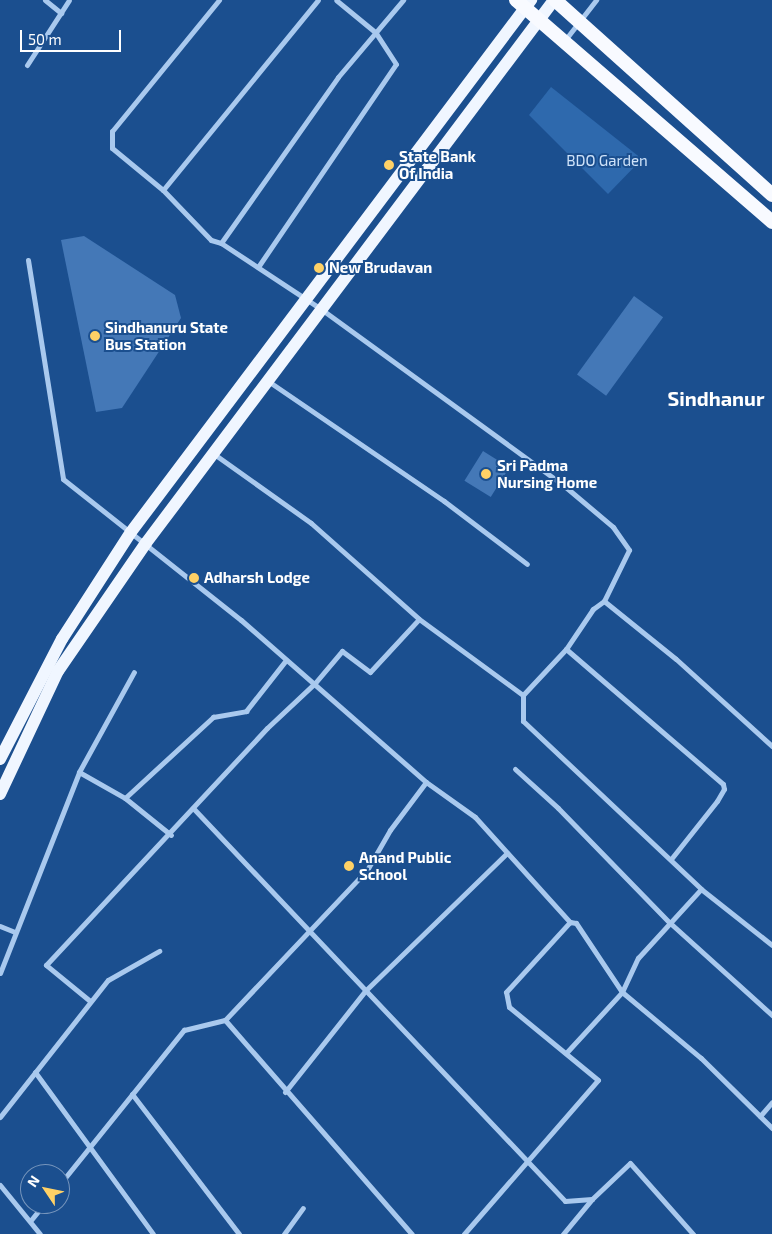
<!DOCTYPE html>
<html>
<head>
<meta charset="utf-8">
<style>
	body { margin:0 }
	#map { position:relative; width:772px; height:1234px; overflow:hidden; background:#1b4f8f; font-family:"Exo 2",sans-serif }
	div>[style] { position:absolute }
	.green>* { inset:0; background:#2e69ad }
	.building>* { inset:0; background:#4478b7; transform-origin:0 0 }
	.minor>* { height:5px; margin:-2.5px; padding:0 2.5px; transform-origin:2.5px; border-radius:2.5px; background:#a9c9ee }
	.primary>* { height:12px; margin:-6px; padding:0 6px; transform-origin:6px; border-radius:6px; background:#f0f6ff }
	.trunk>* { height:14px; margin:-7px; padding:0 7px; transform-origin:7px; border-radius:7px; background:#f8faff }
	.dots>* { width:14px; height:14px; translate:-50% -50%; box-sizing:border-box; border:2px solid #1b4f8f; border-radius:50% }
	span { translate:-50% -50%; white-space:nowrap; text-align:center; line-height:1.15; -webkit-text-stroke:4px #1b4f8f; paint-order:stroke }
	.poi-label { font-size:15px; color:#fff; font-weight:700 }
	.left { translate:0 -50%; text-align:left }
	.park-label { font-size:15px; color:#cfe3fa }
	.district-label { font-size:20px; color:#fff; font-weight:700 }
	.north { position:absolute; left:20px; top:1164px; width:50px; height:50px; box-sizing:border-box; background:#1b4f8f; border:1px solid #7695bc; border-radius:50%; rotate:304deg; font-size:14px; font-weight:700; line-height:20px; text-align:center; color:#fff }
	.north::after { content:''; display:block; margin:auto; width:18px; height:22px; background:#ffd166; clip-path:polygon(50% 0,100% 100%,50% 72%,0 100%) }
	.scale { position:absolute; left:20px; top:30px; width:101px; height:22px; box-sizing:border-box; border:2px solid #fff; border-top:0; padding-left:6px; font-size:15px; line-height:18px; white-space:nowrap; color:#fff; -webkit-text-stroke:4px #1b4f8f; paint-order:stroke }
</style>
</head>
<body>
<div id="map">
	<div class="green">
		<i style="clip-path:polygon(551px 87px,642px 159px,608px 194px,529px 115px)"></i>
	</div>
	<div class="building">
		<i style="clip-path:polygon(84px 236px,175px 295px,181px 318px,122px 408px,96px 412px,61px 240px)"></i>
		<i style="left:634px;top:296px;width:36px;height:97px;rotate:36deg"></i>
		<i style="left:483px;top:451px;width:31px;height:35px;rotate:32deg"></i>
	</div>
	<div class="minor">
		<i style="left:45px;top:0;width:21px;rotate:39deg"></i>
		<i style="left:219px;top:0;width:169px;rotate:129.2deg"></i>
		<i style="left:112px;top:131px;width:17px;rotate:90deg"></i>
		<i style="left:112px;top:148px;width:66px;rotate:39.5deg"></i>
		<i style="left:163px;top:190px;width:69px;rotate:46.2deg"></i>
		<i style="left:211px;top:240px;width:10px;rotate:17deg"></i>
		<i style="left:221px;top:243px;width:120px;rotate:33.4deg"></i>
		<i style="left:321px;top:309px;width:298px;rotate:36deg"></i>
		<i style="left:562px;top:484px;width:67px;rotate:40.1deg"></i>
		<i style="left:613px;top:527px;width:28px;rotate:55deg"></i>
		<i style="left:629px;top:550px;width:57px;rotate:116.1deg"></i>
		<i style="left:604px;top:601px;width:14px;rotate:144deg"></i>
		<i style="left:593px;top:609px;width:48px;rotate:124deg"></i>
		<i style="left:566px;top:649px;width:63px;rotate:133.1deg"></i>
		<i style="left:523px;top:695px;width:26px;rotate:90deg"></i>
		<i style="left:523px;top:721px;width:245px;rotate:43.3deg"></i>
		<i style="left:701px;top:889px;width:90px;rotate:38.3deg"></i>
		<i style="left:565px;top:40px;width:51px;rotate:-52.2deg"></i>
		<i style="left:27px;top:65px;width:77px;rotate:-57.1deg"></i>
		<i style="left:163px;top:190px;width:245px;rotate:-50.8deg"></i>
		<i style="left:221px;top:243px;width:203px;rotate:-54.8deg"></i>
		<i style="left:338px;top:77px;width:101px;rotate:-49.8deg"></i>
		<i style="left:28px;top:260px;width:222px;rotate:80.9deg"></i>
		<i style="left:63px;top:479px;width:227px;rotate:38.4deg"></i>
		<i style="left:241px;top:620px;width:246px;rotate:41.2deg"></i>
		<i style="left:426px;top:782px;width:60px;rotate:35.5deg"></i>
		<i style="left:475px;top:817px;width:142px;rotate:47.9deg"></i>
		<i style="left:570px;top:922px;width:6px;rotate:9deg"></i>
		<i style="left:576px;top:923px;width:83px;rotate:56.3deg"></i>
		<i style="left:622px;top:992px;width:38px;rotate:-65deg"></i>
		<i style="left:638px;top:958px;width:93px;rotate:-47.6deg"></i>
		<i style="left:258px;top:267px;width:245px;rotate:-55.8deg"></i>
		<i style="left:396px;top:64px;width:38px;rotate:-123deg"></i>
		<i style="left:375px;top:32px;width:50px;rotate:-140.6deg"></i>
		<i style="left:268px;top:381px;width:213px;rotate:34.3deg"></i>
		<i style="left:444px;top:501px;width:104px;rotate:37.2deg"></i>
		<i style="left:214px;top:454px;width:119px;rotate:35.4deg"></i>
		<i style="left:311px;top:523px;width:144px;rotate:41.6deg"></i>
		<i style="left:419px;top:619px;width:129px;rotate:36.2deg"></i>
		<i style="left:604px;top:601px;width:92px;rotate:38.9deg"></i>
		<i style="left:676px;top:659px;width:130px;rotate:42.2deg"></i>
		<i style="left:566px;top:649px;width:207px;rotate:40.7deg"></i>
		<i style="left:723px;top:784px;width:5px;rotate:79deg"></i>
		<i style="left:724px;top:789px;width:14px;rotate:120deg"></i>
		<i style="left:717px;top:801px;width:74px;rotate:128.4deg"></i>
		<i style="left:515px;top:769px;width:58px;rotate:42.2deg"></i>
		<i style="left:558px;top:808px;width:159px;rotate:45.8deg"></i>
		<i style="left:669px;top:922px;width:139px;rotate:42.1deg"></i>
		<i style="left:79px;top:772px;width:53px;rotate:29.5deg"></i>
		<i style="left:125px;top:798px;width:59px;rotate:38.8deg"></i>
		<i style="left:125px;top:798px;width:120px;rotate:-42.6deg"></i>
		<i style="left:213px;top:717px;width:34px;rotate:-10deg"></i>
		<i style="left:246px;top:711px;width:65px;rotate:-51.9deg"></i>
		<i style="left:193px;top:808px;width:541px;rotate:46.57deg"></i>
		<i style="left:565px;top:1201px;width:27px;rotate:-4deg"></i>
		<i style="left:0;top:926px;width:16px;rotate:22deg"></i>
		<i style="left:0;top:973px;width:216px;rotate:-68.5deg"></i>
		<i style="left:79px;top:772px;width:114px;rotate:-61.2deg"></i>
		<i style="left:90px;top:1001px;width:57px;rotate:-140.7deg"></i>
		<i style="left:46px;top:965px;width:324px;rotate:-47deg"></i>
		<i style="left:267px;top:728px;width:66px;rotate:-43.2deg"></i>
		<i style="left:315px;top:683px;width:42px;rotate:-49.8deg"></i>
		<i style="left:342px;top:651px;width:35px;rotate:37deg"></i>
		<i style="left:370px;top:672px;width:72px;rotate:-47.2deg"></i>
		<i style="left:225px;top:1020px;width:284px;rotate:48.9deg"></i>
		<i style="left:566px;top:1053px;width:83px;rotate:-47.4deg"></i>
		<i style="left:622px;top:992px;width:103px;rotate:39.9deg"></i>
		<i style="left:701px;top:1058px;width:100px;rotate:44.6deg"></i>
		<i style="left:35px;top:1072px;width:200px;rotate:53.9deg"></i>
		<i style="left:285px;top:1092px;width:129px;rotate:-51.6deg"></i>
		<i style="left:365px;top:991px;width:198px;rotate:-44.2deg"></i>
		<i style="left:132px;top:1094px;width:176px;rotate:52.6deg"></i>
		<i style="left:760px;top:1116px;width:18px;rotate:-49deg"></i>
		<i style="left:0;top:1117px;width:174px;rotate:-51.8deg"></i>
		<i style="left:108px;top:980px;width:59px;rotate:-29.6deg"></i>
		<i style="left:60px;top:1184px;width:198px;rotate:-51.2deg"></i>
		<i style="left:184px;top:1030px;width:42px;rotate:-13.7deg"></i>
		<i style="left:225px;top:1020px;width:207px;rotate:-46.6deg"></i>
		<i style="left:367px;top:870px;width:46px;rotate:-60.1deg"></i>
		<i style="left:390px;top:830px;width:60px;rotate:-53.1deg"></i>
		<i style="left:0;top:1185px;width:63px;rotate:50.8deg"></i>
		<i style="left:31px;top:1220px;width:21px;rotate:-51deg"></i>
		<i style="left:284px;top:1234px;width:32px;rotate:-54deg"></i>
		<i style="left:464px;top:1234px;width:204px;rotate:-49deg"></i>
		<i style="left:598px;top:1080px;width:115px;rotate:-140.6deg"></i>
		<i style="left:509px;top:1007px;width:15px;rotate:-101deg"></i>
		<i style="left:506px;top:992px;width:95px;rotate:-47.6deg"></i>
		<i style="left:563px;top:1234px;width:45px;rotate:-50.4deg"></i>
		<i style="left:592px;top:1199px;width:52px;rotate:-43.5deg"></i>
		<i style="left:630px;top:1163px;width:95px;rotate:48.4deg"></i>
	</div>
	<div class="primary">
		<i style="left:0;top:759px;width:135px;rotate:-62.7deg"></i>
		<i style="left:62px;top:639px;width:127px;rotate:-57.2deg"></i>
		<i style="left:131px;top:532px;width:666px;rotate:-53.06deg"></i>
		<i style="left:0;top:794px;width:136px;rotate:-64.8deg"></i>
		<i style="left:58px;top:671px;width:155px;rotate:-55.5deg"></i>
		<i style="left:146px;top:543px;width:679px;rotate:-53.08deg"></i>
	</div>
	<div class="trunk">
		<i style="left:516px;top:0;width:339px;rotate:40.9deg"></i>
		<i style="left:555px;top:0;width:292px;rotate:41.9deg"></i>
	</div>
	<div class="dots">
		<i style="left:389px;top:165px;background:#ffd166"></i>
		<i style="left:319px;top:268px;background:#ffd166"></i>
		<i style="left:95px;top:336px;background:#ffd166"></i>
		<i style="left:486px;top:474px;background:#ffd166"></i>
		<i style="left:194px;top:578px;background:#ffd166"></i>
		<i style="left:349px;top:866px;background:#ffd166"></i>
	</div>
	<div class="poi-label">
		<span class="left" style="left:399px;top:165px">State Bank<br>Of India</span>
		<span class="left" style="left:329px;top:268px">New Brudavan</span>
		<span class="left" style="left:105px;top:336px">Sindhanuru State<br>Bus Station</span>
		<span class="left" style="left:497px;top:474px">Sri Padma<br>Nursing Home</span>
		<span class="left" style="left:204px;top:578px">Adharsh Lodge</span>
		<span class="left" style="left:359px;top:866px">Anand Public<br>School</span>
	</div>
	<div class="park-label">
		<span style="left:607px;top:161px">BDO Garden</span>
	</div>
	<div class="district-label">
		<span style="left:716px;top:398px">Sindhanur</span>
	</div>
	<div class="north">N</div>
	<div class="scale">50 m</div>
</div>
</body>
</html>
